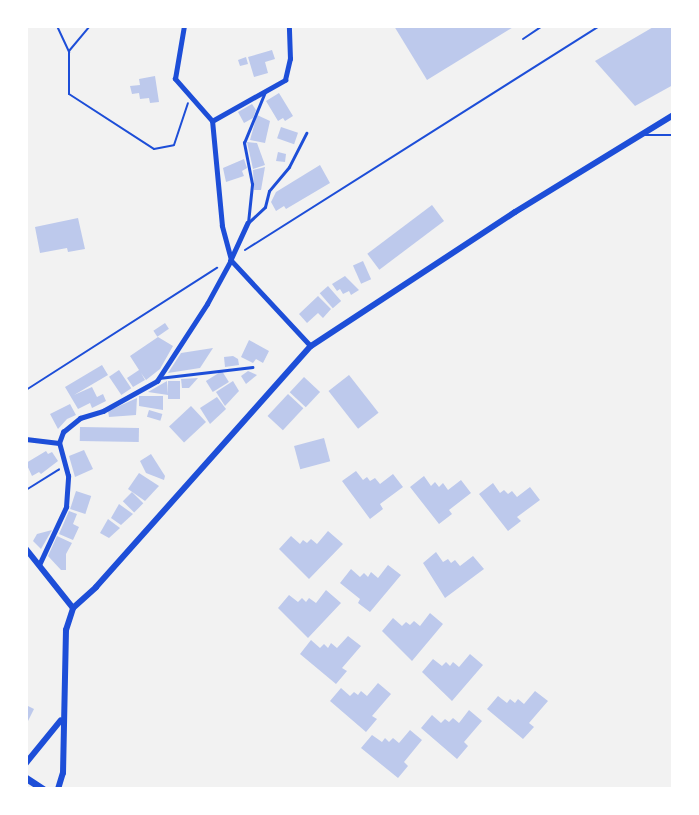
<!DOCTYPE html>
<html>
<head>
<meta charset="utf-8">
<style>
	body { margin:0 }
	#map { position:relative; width:699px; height:815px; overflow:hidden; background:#f2f2f2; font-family:"Source Sans 3",sans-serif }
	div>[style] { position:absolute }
	.building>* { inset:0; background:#bdc9ec; transform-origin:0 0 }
	.path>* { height:2px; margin:-1px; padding:0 1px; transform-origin:1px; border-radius:1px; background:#1d4ed8 }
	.service>* { height:2.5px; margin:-1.25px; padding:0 1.25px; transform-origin:1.25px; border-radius:1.25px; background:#1d4ed8 }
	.minor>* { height:4.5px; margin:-2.25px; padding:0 2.25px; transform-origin:2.25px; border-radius:2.25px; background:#1d4ed8 }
	.tertiary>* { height:6px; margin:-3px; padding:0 3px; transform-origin:3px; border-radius:3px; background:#1d4ed8 }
	.primary>* { height:7px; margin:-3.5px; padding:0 3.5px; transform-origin:3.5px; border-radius:3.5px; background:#1d4ed8 }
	span { translate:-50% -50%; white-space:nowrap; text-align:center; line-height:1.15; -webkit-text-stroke:5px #fff; paint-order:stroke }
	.frame { position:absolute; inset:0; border:28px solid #fff; pointer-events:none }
</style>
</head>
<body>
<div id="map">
	<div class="building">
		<i style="clip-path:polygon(394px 26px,515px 26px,427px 80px)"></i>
		<i style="clip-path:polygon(655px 26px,673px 26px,673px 85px,635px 106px,595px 61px)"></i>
		<i style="clip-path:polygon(272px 50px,275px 59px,265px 62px,268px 73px,254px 77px,248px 57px)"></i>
		<i style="clip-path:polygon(246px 57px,248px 64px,240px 66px,238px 60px)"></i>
		<i style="clip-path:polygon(155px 76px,159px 102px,150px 103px,149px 98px,140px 99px,139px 93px,132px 94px,130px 86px,140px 85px,139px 79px)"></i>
		<i style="clip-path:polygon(279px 93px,293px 116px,285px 121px,283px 118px,278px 121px,266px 101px)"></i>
		<i style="clip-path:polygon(252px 104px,256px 110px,253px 118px,244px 123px,238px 112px)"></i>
		<i style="clip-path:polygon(257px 115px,270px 121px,265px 143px,250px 140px)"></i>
		<i style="left:281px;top:127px;width:18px;height:12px;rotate:19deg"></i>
		<i style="clip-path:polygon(247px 142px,257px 143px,265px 165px,253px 169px)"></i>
		<i style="clip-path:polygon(278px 152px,286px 154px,285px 162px,276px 161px)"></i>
		<i style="clip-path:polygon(244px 159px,247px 168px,242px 171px,244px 176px,226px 182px,223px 168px)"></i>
		<i style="clip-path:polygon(320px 165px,330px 183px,286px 209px,284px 206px,276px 211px,271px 202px,276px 192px)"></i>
		<i style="clip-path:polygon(265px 167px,261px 190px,254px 190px,253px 170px)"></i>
		<i style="left:432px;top:205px;width:20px;height:81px;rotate:53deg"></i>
		<i style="clip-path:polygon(78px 218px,85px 249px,68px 252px,67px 248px,40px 253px,35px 227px)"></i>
		<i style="left:363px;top:261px;width:20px;height:11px;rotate:66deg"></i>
		<i style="clip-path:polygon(345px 276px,359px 290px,351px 295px,349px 291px,343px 294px,340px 289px,337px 291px,332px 284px)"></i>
		<i style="left:328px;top:286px;width:20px;height:11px;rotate:49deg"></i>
		<i style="clip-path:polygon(318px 296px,331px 309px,323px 318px,318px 313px,307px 323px,299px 314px)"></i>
		<i style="left:165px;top:323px;width:7px;height:14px;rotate:56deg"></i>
		<i style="clip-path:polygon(158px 337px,173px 346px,160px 369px,146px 380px,141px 373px,145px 380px,133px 387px,127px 378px,139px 370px,130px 356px)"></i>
		<i style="clip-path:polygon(249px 340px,269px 351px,263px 363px,256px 359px,253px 363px,241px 357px)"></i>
		<i style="clip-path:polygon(213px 348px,200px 368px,168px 373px,181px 353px)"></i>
		<i style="clip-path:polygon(233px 356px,238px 359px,239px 365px,225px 367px,224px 357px)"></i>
		<i style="clip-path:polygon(102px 365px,108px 375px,74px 395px,92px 387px,97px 397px,103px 394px,106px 401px,92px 408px,90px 403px,78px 409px,65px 387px)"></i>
		<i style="left:119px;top:370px;width:22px;height:12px;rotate:56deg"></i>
		<i style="left:222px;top:371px;width:13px;height:19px;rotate:58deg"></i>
		<i style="clip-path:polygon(248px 371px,257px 375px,246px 384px,241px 376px)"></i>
		<i style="left:349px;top:375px;width:48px;height:26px;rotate:52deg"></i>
		<i style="left:304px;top:377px;width:22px;height:21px;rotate:43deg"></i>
		<i style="clip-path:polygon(198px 378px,189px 388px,182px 388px,181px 379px)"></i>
		<i style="clip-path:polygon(167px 381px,168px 395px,148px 392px)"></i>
		<i style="left:168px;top:381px;width:12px;height:18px"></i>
		<i style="clip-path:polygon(233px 381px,239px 391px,225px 406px,216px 392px)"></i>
		<i style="left:288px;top:394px;width:21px;height:30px;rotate:43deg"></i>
		<i style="clip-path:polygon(139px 396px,163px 396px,163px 410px,139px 406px)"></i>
		<i style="clip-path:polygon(217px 397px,226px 409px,210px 424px,200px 408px)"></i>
		<i style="clip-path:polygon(137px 398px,136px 415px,109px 417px,108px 411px)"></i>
		<i style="clip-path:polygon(70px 404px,76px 415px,67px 419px,58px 429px,50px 414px)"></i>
		<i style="left:191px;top:406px;width:22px;height:30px;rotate:47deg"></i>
		<i style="left:149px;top:410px;width:14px;height:7px;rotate:17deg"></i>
		<i style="left:80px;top:427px;width:59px;height:14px;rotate:1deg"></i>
		<i style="left:324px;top:438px;width:24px;height:31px;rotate:75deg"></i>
		<i style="clip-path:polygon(84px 450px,93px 469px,75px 477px,69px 456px)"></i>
		<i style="clip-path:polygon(46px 451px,48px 454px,52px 452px,58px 461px,41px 474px,39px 472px,32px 476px,26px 463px)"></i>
		<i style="clip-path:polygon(151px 454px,165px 476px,164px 480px,146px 473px,140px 461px)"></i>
		<i style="clip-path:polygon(356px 471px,363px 480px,367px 477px,370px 481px,375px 478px,380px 484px,393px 474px,403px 487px,380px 504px,383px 509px,370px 519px,342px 481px)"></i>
		<i style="clip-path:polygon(139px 473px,159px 486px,145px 501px,128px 489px)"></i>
		<i style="clip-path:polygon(424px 476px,431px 486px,435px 482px,439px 487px,443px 483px,448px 490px,461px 480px,471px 493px,449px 510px,452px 514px,439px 524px,410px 487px)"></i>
		<i style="clip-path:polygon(493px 483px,500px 493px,504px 490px,508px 494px,512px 491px,517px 497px,530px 487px,540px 500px,517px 517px,521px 521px,508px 531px,479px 494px)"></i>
		<i style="left:76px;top:491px;width:16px;height:19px;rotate:18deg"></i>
		<i style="left:132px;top:492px;width:16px;height:13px;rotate:45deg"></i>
		<i style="clip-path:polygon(119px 504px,133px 514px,121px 525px,111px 518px)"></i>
		<i style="clip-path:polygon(69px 511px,77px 514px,73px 524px,79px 527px,73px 540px,59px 534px)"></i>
		<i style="clip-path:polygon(108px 519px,120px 528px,109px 538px,100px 533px)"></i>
		<i style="clip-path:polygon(52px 530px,41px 549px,33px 541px,37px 534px)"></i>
		<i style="clip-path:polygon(328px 531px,343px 544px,309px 579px,279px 549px,291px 536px,300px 544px,303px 540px,307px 543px,311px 539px,317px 544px)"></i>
		<i style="clip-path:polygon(57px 536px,72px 543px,66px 554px,66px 570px,61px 570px,48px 556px)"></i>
		<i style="clip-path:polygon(436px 552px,443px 562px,448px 559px,451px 563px,455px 560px,460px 566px,473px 556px,484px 569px,445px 598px,423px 563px)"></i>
		<i style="clip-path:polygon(388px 565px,401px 575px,370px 612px,358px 603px,360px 599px,340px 583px,351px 569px,360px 577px,364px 573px,368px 577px,371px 572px,378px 578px)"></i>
		<i style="clip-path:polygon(326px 590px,341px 603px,308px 638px,278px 608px,289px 595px,298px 602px,302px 598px,306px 602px,309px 598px,316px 603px)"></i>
		<i style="clip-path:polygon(430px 613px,443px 624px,412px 661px,382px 631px,393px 618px,402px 626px,406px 622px,410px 625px,414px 621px,420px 626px)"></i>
		<i style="clip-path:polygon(348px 636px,361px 646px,342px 668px,347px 671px,336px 684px,300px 654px,311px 640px,320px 648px,324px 644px,328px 648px,331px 643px,337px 648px)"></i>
		<i style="clip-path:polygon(470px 654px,483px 665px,452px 701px,422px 672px,433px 659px,442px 666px,446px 662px,450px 666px,453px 662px,459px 667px)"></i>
		<i style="clip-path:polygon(378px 683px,391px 694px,372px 716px,377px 719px,366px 732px,330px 701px,341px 688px,350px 696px,354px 692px,358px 695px,361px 691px,367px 696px)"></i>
		<i style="clip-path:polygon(535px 691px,548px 701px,529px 723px,534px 727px,523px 739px,487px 709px,498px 696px,507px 703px,510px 699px,515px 703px,518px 699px,524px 704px)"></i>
		<i style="clip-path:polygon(26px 705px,34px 709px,26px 725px)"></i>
		<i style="clip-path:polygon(469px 710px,482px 721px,464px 742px,468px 746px,457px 759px,421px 728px,432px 715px,441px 723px,445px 719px,449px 722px,453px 718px,459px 723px)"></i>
		<i style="clip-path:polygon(410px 730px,422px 740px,404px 762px,408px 766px,398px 778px,361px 748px,372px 735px,382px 742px,385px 738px,389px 742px,393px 738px,399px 743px)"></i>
	</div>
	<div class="path">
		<i style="left:57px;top:26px;width:29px;rotate:65deg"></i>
		<i style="left:69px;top:52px;width:42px;rotate:90deg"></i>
		<i style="left:69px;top:94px;width:101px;rotate:32.9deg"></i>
		<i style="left:154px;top:149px;width:20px;rotate:-11deg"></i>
		<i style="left:174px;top:145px;width:44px;rotate:-71.6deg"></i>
		<i style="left:523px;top:39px;width:23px;rotate:-34deg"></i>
		<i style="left:69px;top:51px;width:33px;rotate:-50deg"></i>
		<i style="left:245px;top:250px;width:420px;rotate:-32.3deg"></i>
		<i style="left:26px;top:390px;width:227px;rotate:-32.6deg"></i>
		<i style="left:26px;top:490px;width:39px;rotate:-32deg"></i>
	</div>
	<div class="service">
		<i style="left:645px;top:135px;width:28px"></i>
		<i style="left:248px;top:223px;width:39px;rotate:-84deg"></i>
		<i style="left:252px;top:184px;width:42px;rotate:-101deg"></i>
		<i style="left:244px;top:143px;width:55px;rotate:-67.6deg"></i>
		<i style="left:248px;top:223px;width:23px;rotate:-43deg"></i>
		<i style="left:265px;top:207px;width:16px;rotate:-76deg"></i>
		<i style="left:269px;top:191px;width:31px;rotate:-50deg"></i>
		<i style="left:289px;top:167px;width:38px;rotate:-63deg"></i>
		<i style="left:159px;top:378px;width:94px;rotate:-6.7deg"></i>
	</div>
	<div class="minor">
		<i style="left:212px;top:121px;width:84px;rotate:-29.3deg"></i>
		<i style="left:285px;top:80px;width:22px;rotate:-77deg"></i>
		<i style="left:290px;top:59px;width:33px;rotate:-92deg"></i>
		<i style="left:248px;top:223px;width:41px;rotate:114.7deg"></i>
		<i style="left:231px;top:260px;width:117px;rotate:47.1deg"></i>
		<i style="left:26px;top:439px;width:33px;rotate:7deg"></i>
		<i style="left:39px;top:565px;width:64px;rotate:-65deg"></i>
		<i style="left:66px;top:507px;width:31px;rotate:-86deg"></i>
		<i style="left:68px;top:476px;width:34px;rotate:-105deg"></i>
		<i style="left:59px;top:443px;width:12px;rotate:-70deg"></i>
		<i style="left:63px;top:432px;width:22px;rotate:-39deg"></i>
		<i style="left:80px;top:418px;width:24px;rotate:-17deg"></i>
		<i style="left:103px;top:411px;width:62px;rotate:-29.1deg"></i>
		<i style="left:157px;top:381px;width:92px;rotate:-57deg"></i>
		<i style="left:207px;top:304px;width:50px;rotate:-61.4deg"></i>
		<i style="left:231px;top:260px;width:35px;rotate:-105deg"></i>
		<i style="left:222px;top:226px;width:105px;rotate:-95.4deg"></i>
		<i style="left:212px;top:121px;width:56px;rotate:-131.4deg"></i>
		<i style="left:175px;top:79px;width:54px;rotate:-80.4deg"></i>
	</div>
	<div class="tertiary">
		<i style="left:26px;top:549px;width:75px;rotate:51.5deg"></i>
		<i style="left:26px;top:763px;width:55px;rotate:-50.9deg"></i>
		<i style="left:58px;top:789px;width:17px;rotate:-73deg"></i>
		<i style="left:63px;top:773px;width:143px;rotate:-88.8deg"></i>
		<i style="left:66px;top:630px;width:23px;rotate:-72deg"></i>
		<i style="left:73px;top:608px;width:31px;rotate:-42deg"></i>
		<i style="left:96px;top:587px;width:323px;rotate:-48.3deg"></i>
		<i style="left:311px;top:346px;width:244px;rotate:-33.3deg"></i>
		<i style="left:515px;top:212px;width:185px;rotate:-31.5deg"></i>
	</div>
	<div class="primary">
		<i style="left:26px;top:778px;width:20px;rotate:33deg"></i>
	</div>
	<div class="frame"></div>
</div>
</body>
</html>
